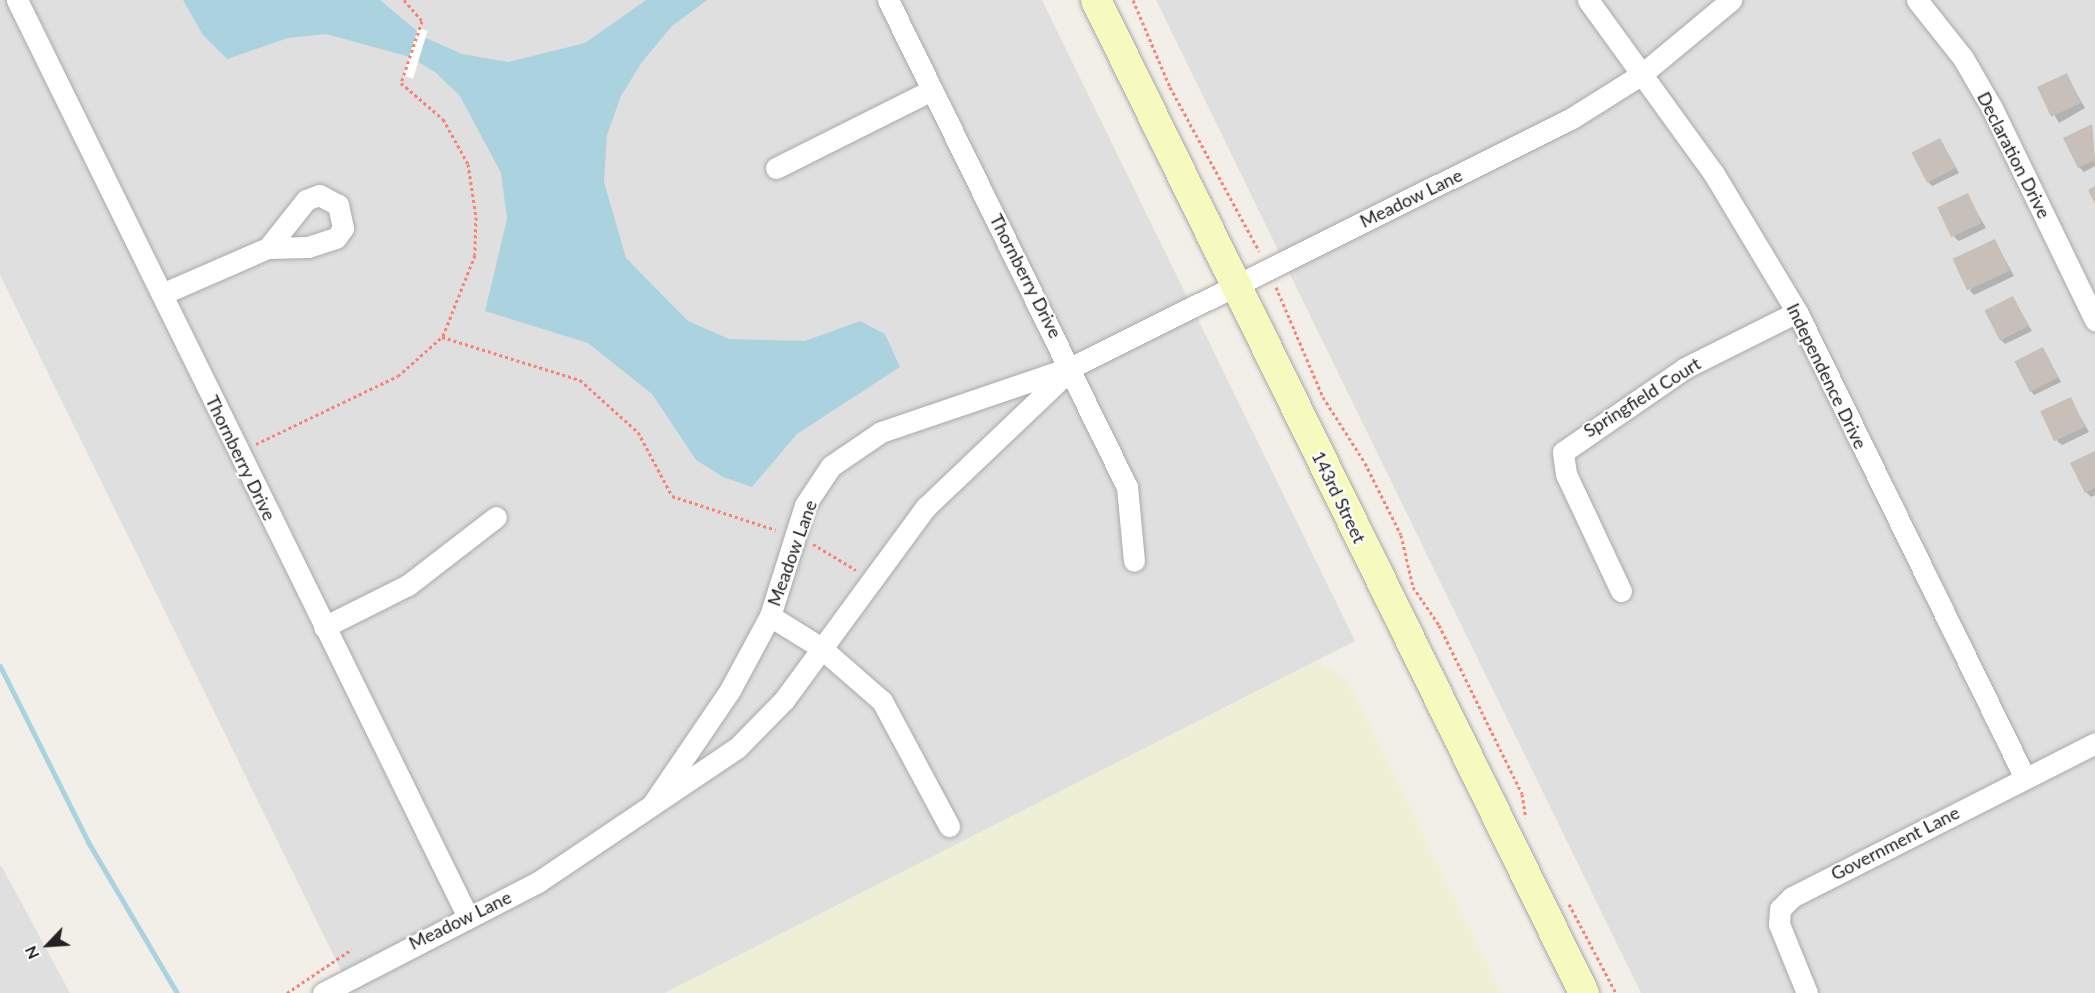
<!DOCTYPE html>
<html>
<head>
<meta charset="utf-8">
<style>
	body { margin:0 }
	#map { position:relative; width:2095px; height:993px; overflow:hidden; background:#f2efe9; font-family:Lato,sans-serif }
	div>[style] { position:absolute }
	.residential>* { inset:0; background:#e0dfdf }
	.farmland>* { inset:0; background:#eef0d5 }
	.water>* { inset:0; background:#aad3df }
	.pier>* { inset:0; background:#fff; transform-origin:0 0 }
	.shadow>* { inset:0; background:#0003; transform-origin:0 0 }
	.stream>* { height:5px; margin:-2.5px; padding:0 2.5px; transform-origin:2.5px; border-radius:2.5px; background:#aad3df }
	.building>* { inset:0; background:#c7bfb8; transform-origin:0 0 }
	.path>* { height:3px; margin-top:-1.5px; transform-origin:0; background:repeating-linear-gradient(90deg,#fa8072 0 3px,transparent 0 6px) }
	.roads { filter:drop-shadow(0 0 2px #a9a9a9) drop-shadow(0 0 2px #a9a9a9) }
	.street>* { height:21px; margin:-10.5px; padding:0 10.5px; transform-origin:10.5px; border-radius:10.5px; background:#fff }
	.secondary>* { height:30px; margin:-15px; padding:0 15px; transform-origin:15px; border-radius:15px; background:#f7fabf }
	span { translate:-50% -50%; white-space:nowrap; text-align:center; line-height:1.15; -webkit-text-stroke:4.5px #fff; paint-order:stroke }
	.street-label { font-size:18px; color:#222 }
	.north { position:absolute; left:18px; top:915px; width:60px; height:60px; -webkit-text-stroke:4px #fff; paint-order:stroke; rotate:245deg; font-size:16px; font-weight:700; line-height:24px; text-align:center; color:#222 }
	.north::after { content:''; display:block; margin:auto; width:21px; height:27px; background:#222; clip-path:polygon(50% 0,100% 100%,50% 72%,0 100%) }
</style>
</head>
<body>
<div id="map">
	<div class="residential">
		<i style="clip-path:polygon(0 0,1042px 0,1355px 641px,665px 993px,352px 993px,0 275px)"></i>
		<i style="clip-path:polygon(1156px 0,2095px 0,2095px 993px,1641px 993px)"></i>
		<i style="clip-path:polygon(0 866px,2px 867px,70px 993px,0 993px)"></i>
	</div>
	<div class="farmland">
		<i style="clip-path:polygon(1317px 661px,1346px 678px,1502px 993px,665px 993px)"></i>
	</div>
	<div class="water">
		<i style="clip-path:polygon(183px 0,380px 0,424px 37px,462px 54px,508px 62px,585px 43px,646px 0,707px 0,672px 26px,642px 62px,621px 96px,607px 135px,604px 182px,626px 258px,688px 321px,729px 339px,805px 341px,860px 321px,885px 334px,900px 367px,797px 434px,752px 487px,723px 477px,696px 460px,652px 394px,588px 343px,485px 311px,507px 219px,501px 173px,460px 96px,435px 72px,410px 57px,326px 34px,288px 38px,227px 59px,203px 35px)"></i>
	</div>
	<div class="pier">
		<i style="left:418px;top:28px;width:10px;height:50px;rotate:17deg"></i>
	</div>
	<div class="shadow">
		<i style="left:2066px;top:75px;width:38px;height:30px;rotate:60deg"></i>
		<i style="clip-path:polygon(2092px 125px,2095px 166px,2084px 172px,2079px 167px)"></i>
		<i style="clip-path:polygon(1940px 139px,1959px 173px,1932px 186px,1927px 181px)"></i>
		<i style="clip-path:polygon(1967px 195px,1986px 228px,1959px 241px,1954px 237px)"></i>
		<i style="clip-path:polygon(1995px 241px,2014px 276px,1974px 295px,1970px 291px)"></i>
		<i style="clip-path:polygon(2013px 298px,2032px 331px,2005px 344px,2000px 339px)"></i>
		<i style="clip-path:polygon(2043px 349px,2061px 382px,2034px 395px,2030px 390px)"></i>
		<i style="clip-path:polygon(2070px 399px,2089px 432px,2062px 445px,2057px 441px)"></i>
		<i style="clip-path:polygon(2095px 453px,2095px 495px,2091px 497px,2086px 492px)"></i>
	</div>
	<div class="stream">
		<i style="left:0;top:666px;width:197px;rotate:63.4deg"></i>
		<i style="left:88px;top:842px;width:175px;rotate:59.5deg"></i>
	</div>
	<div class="building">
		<i style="left:2067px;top:73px;width:33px;height:33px;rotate:65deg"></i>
		<i style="clip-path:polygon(2092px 124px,2095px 160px,2078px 168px,2063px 138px)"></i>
		<i style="left:1940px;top:138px;width:34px;height:32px;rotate:63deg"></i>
		<i style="clip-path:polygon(2095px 186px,2095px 204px,2088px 190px)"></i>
		<i style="left:1968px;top:193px;width:33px;height:34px;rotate:65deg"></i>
		<i style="left:1995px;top:239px;width:35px;height:47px;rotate:65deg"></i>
		<i style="left:2013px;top:296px;width:34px;height:32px;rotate:63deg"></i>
		<i style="left:2043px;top:347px;width:34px;height:32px;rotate:63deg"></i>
		<i style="left:2071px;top:397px;width:33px;height:34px;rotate:65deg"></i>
		<i style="clip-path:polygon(2095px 451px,2095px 488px,2085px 493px,2070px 463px)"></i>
	</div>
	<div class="path">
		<i style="left:404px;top:0;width:28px;rotate:49deg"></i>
		<i style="left:422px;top:21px;width:65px;rotate:108.7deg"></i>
		<i style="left:401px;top:83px;width:55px;rotate:40.6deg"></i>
		<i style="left:443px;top:119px;width:51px;rotate:60.9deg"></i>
		<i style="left:468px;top:164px;width:54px;rotate:81.4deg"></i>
		<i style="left:476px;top:217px;width:38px;rotate:92deg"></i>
		<i style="left:475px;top:255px;width:87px;rotate:111.6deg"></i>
		<i style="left:1133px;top:0;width:95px;rotate:67deg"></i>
		<i style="left:1170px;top:87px;width:187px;rotate:61.5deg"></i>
		<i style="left:1276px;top:287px;width:120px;rotate:66.9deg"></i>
		<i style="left:1323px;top:397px;width:78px;rotate:57.5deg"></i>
		<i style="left:1365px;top:463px;width:80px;rotate:63.4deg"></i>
		<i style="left:1401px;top:535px;width:53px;rotate:77deg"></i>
		<i style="left:1413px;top:587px;width:46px;rotate:55.6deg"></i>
		<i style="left:1439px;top:625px;width:188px;rotate:63.8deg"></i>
		<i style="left:1522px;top:794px;width:24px;rotate:81deg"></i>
		<i style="left:256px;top:444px;width:157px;rotate:-25.6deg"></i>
		<i style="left:398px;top:376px;width:59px;rotate:-41.6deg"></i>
		<i style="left:442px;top:337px;width:145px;rotate:17.3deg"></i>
		<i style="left:580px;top:380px;width:78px;rotate:41.9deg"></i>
		<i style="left:638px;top:432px;width:72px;rotate:62deg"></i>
		<i style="left:672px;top:496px;width:109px;rotate:18.1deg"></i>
		<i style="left:813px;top:544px;width:50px;rotate:31.2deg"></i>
		<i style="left:1569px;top:904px;width:101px;rotate:62.2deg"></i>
		<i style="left:287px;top:993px;width:78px;rotate:-34.1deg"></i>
	</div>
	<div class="roads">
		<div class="street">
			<i style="left:17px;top:0;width:1020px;rotate:63.81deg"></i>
			<i style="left:888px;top:0;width:542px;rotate:63.86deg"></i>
			<i style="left:1127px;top:487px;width:74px;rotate:84.6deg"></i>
			<i style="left:1588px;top:0;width:215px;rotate:54.1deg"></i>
			<i style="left:1714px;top:174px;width:161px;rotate:59deg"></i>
			<i style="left:1797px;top:312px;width:517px;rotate:63.93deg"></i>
			<i style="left:1917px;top:0;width:74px;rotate:51.6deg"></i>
			<i style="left:1963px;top:58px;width:58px;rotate:59.9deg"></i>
			<i style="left:1992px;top:108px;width:236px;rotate:64.1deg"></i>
			<i style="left:776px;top:168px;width:174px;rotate:-26.6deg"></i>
			<i style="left:162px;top:294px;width:116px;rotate:-23.5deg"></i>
			<i style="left:268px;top:248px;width:40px;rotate:-1.4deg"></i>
			<i style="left:308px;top:247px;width:29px;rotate:-18deg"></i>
			<i style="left:336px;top:238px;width:12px;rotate:-55deg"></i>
			<i style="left:343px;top:228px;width:24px;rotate:-102deg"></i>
			<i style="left:338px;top:205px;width:21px;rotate:-152deg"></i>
			<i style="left:319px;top:195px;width:14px;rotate:159deg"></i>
			<i style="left:306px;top:200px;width:61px;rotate:128.4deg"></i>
			<i style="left:1621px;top:591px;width:129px;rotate:-115.2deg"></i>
			<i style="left:1566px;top:474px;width:22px;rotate:-98deg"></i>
			<i style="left:1563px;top:452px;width:148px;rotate:-34.5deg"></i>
			<i style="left:1685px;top:368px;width:125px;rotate:-26.6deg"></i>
			<i style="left:770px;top:616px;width:59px;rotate:31.8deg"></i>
			<i style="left:820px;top:647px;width:82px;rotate:41.1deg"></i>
			<i style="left:882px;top:701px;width:142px;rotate:61.8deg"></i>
			<i style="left:324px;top:627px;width:94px;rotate:-26.6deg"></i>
			<i style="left:408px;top:585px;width:111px;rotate:-37.7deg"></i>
			<i style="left:654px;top:802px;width:135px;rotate:-55.8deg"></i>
			<i style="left:730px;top:690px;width:84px;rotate:-61.6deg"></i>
			<i style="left:770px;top:616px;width:116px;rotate:-72.5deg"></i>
			<i style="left:805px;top:505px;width:47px;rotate:-56.3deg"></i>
			<i style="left:831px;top:466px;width:60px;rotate:-34.2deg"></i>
			<i style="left:881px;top:432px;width:202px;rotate:-18.8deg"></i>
			<i style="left:1072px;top:367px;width:559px;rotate:-26.47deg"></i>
			<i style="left:1572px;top:118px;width:83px;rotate:-32.2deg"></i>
			<i style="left:1642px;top:74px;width:116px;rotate:-39.7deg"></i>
			<i style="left:323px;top:993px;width:242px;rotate:-27.3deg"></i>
			<i style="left:538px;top:882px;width:240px;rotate:-34deg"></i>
			<i style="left:737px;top:748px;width:67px;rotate:-45.6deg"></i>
			<i style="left:784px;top:700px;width:240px;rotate:-53.7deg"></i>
			<i style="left:926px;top:507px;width:196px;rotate:-43.6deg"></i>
			<i style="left:1807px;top:993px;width:74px;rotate:-112.1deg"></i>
			<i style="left:1779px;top:924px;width:15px;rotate:-86deg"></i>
			<i style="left:1780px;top:909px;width:17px;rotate:-45deg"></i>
			<i style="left:1792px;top:897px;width:340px;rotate:-26.9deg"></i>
		</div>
		<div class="secondary">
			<i style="left:1096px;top:0;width:1106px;rotate:63.83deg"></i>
		</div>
	</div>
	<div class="street-label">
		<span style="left:2014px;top:155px;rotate:63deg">Declaration Drive</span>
		<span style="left:1411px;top:198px;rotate:-26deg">Meadow Lane</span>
		<span style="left:1026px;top:276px;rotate:63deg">Thornberry Drive</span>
		<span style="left:1827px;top:376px;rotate:64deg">Independence Drive</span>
		<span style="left:1642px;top:397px;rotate:-32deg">Springfield Court</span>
		<span style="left:241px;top:458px;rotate:64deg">Thornberry Drive</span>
		<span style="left:1339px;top:497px;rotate:64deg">143rd Street</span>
		<span style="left:792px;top:553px;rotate:-70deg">Meadow Lane</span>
		<span style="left:1895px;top:843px;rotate:-27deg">Government Lane</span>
		<span style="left:460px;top:920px;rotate:-26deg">Meadow Lane</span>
	</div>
	<div class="north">N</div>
</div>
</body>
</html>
